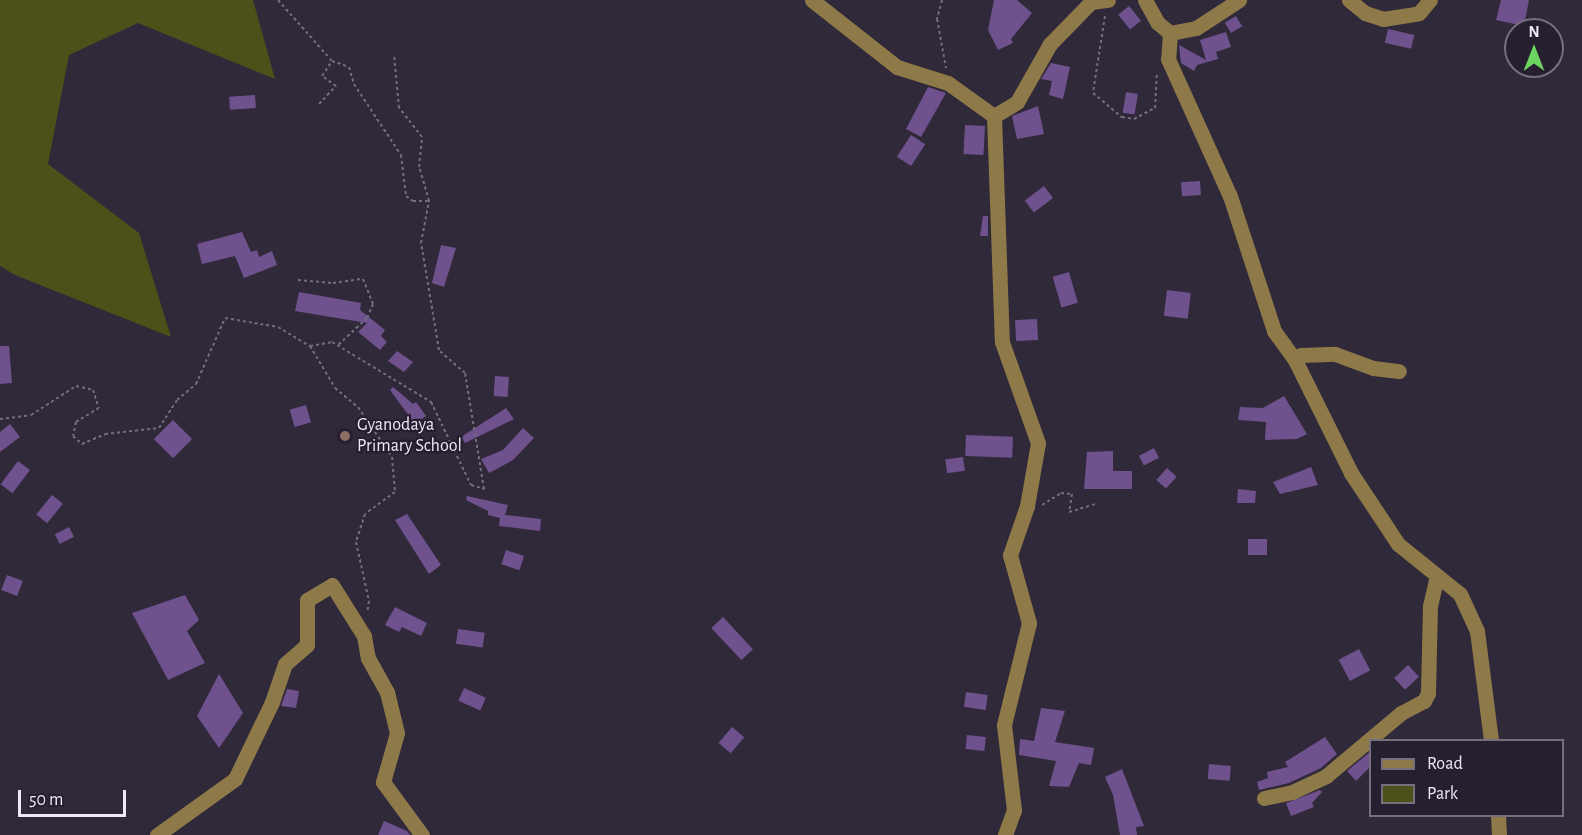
<!DOCTYPE html>
<html>
<head>
<meta charset="utf-8">
<style>
	body { margin:0 }
	#map { position:relative; width:1582px; height:835px; overflow:hidden; background:#302939; font-family:"Alegreya Sans",sans-serif }
	div>[style] { position:absolute }
	.green>* { inset:0; background:#4c5019 }
	.building>* { inset:0; background:#6f518e; transform-origin:0 0 }
	.path>* { height:2px; margin-top:-1px; transform-origin:0; background:repeating-linear-gradient(90deg,#746d7c 0 3px,transparent 0 6px) }
	.minor>* { height:15px; margin:-7.5px; padding:0 7.5px; transform-origin:7.5px; border-radius:7.5px; background:#8e7948 }
	.dots>* { width:16px; height:16px; translate:-50% -50%; box-sizing:border-box; border:3px solid #261f2f; border-radius:50% }
	span { translate:-50% -50%; white-space:nowrap; text-align:center; line-height:1.15; -webkit-text-stroke:4.5px #261f2f; paint-order:stroke }
	.poi-label { font-size:18px; color:#eee9f4 }
	.left { translate:0 -50%; text-align:left }
	.legend { position:absolute; left:1369px; top:739px; width:195px; height:78px; box-sizing:border-box; background:#261f2f; border:2px solid #76707e; margin:0; padding:8px 10px; list-style:none; font-size:18px; color:#eee9f4 }
	.legend li { display:flex; align-items:center; gap:12px; height:30px }
	.legend b { width:30px; border:2px solid #76707e }
	.north { position:absolute; left:1504px; top:18px; width:60px; height:60px; box-sizing:border-box; background:#261f2f; border:2px solid #76707e; border-radius:50%; rotate:0deg; font-size:16px; font-weight:700; line-height:24px; text-align:center; color:#eee9f4 }
	.north::after { content:''; display:block; margin:auto; width:21px; height:27px; background:#6cd362; clip-path:polygon(50% 0,100% 100%,50% 72%,0 100%) }
	.scale { position:absolute; left:18px; top:790px; width:108px; height:27px; box-sizing:border-box; border:3px solid #eee9f4; border-top:0; padding-left:8px; font-size:18px; line-height:21px; white-space:nowrap; color:#eee9f4; -webkit-text-stroke:4px #261f2f; paint-order:stroke }
</style>
</head>
<body>
<div id="map">
	<div class="green">
		<i style="clip-path:polygon(0 0,253px 0,275px 79px,138px 23px,69px 55px,48px 164px,139px 233px,171px 337px,15px 275px,0 266px)"></i>
	</div>
	<div class="building">
		<i style="clip-path:polygon(994px 0,1017px 0,1032px 13px,1011px 39px,1013px 43px,998px 50px,988px 30px)"></i>
		<i style="clip-path:polygon(1501px 0,1529px 0,1524px 26px,1496px 20px)"></i>
		<i style="left:1129px;top:6px;width:19px;height:14px;rotate:51deg"></i>
		<i style="left:1236px;top:16px;width:12px;height:13px;rotate:59deg"></i>
		<i style="left:1388px;top:29px;width:27px;height:14px;rotate:13deg"></i>
		<i style="clip-path:polygon(1226px 32px,1231px 47px,1216px 52px,1218px 59px,1197px 65px,1194px 71px,1181px 63px,1179px 45px,1206px 60px,1200px 40px)"></i>
		<i style="clip-path:polygon(1051px 63px,1070px 67px,1063px 99px,1049px 95px,1052px 81px,1041px 79px)"></i>
		<i style="clip-path:polygon(928px 87px,946px 93px,921px 137px,906px 129px)"></i>
		<i style="left:1126px;top:92px;width:12px;height:21px;rotate:9deg"></i>
		<i style="left:255px;top:95px;width:13px;height:26px;rotate:86deg"></i>
		<i style="clip-path:polygon(1038px 106px,1044px 134px,1017px 139px,1012px 116px)"></i>
		<i style="left:965px;top:125px;width:20px;height:29px;rotate:3deg"></i>
		<i style="left:911px;top:135px;width:17px;height:26px;rotate:33deg"></i>
		<i style="left:1200px;top:181px;width:14px;height:19px;rotate:86deg"></i>
		<i style="left:1044px;top:186px;width:15px;height:24px;rotate:53deg"></i>
		<i style="clip-path:polygon(983px 216px,988px 216px,988px 236px,980px 236px)"></i>
		<i style="clip-path:polygon(242px 232px,251px 252px,257px 250px,259px 257px,272px 251px,277px 265px,244px 278px,235px 256px,202px 264px,197px 244px)"></i>
		<i style="clip-path:polygon(441px 245px,456px 248px,444px 287px,432px 283px)"></i>
		<i style="left:1069px;top:272px;width:32px;height:17px;rotate:74deg"></i>
		<i style="left:1167px;top:290px;width:24px;height:26px;rotate:7deg"></i>
		<i style="clip-path:polygon(299px 292px,361px 303px,360px 310px,385px 330px,381px 336px,387px 342px,380px 350px,358px 332px,367px 323px,295px 311px)"></i>
		<i style="left:1037px;top:319px;width:21px;height:22px;rotate:87deg"></i>
		<i style="clip-path:polygon(0 346px,9px 346px,12px 383px,0 384px)"></i>
		<i style="clip-path:polygon(397px 351px,413px 362px,404px 372px,388px 361px)"></i>
		<i style="left:495px;top:376px;width:14px;height:20px;rotate:4deg"></i>
		<i style="clip-path:polygon(393px 387px,413px 404px,416px 402px,426px 416px,415px 424px,390px 390px)"></i>
		<i style="clip-path:polygon(1284px 396px,1307px 434px,1297px 439px,1265px 440px,1266px 422px,1238px 420px,1240px 407px,1263px 408px)"></i>
		<i style="left:306px;top:405px;width:18px;height:17px;rotate:74deg"></i>
		<i style="clip-path:polygon(506px 408px,514px 419px,465px 443px,461px 437px)"></i>
		<i style="left:173px;top:420px;width:27px;height:27px;rotate:45deg"></i>
		<i style="clip-path:polygon(10px 424px,20px 437px,0 452px,0 432px)"></i>
		<i style="clip-path:polygon(523px 428px,534px 438px,513px 460px,489px 473px,481px 459px,503px 450px)"></i>
		<i style="left:966px;top:435px;width:47px;height:21px;rotate:2deg"></i>
		<i style="left:1154px;top:448px;width:11px;height:17px;rotate:63deg"></i>
		<i style="clip-path:polygon(1113px 451px,1113px 471px,1132px 471px,1132px 489px,1084px 489px,1087px 452px)"></i>
		<i style="left:963px;top:457px;width:14px;height:18px;rotate:82deg"></i>
		<i style="left:18px;top:461px;width:15px;height:29px;rotate:37deg"></i>
		<i style="clip-path:polygon(1311px 467px,1318px 485px,1280px 494px,1273px 482px)"></i>
		<i style="left:1167px;top:468px;width:13px;height:16px;rotate:42deg"></i>
		<i style="clip-path:polygon(1238px 489px,1256px 491px,1255px 503px,1237px 503px)"></i>
		<i style="left:52px;top:495px;width:14px;height:25px;rotate:39deg"></i>
		<i style="clip-path:polygon(467px 496px,508px 505px,505px 515px,541px 519px,540px 531px,499px 526px,500px 518px,488px 515px,488px 511px,466px 500px)"></i>
		<i style="clip-path:polygon(407px 514px,441px 565px,429px 574px,395px 520px)"></i>
		<i style="left:69px;top:527px;width:11px;height:16px;rotate:63deg"></i>
		<i style="left:1248px;top:539px;width:19px;height:16px"></i>
		<i style="left:506px;top:550px;width:19px;height:15px;rotate:18deg"></i>
		<i style="left:7px;top:575px;width:17px;height:16px;rotate:21deg"></i>
		<i style="clip-path:polygon(185px 595px,199px 620px,187px 631px,205px 663px,168px 680px,132px 613px)"></i>
		<i style="clip-path:polygon(395px 607px,427px 623px,421px 636px,402px 627px,399px 632px,385px 625px)"></i>
		<i style="left:723px;top:617px;width:44px;height:16px;rotate:47deg"></i>
		<i style="left:458px;top:629px;width:27px;height:15px;rotate:8deg"></i>
		<i style="left:1359px;top:649px;width:24px;height:23px;rotate:62deg"></i>
		<i style="left:1408px;top:665px;width:16px;height:19px;rotate:47deg"></i>
		<i style="clip-path:polygon(219px 674px,243px 713px,219px 748px,197px 716px)"></i>
		<i style="left:464px;top:688px;width:24px;height:14px;rotate:24deg"></i>
		<i style="clip-path:polygon(287px 689px,299px 691px,296px 708px,281px 706px)"></i>
		<i style="left:966px;top:692px;width:22px;height:15px;rotate:8deg"></i>
		<i style="clip-path:polygon(1041px 708px,1065px 711px,1055px 742px,1094px 748px,1091px 765px,1079px 763px,1069px 787px,1049px 786px,1056px 761px,1019px 755px,1020px 739px,1034px 741px)"></i>
		<i style="left:732px;top:727px;width:16px;height:21px;rotate:40deg"></i>
		<i style="left:967px;top:735px;width:19px;height:14px;rotate:6deg"></i>
		<i style="clip-path:polygon(1325px 737px,1337px 754px,1321px 768px,1289px 783px,1259px 790px,1257px 782px,1268px 778px,1267px 772px,1288px 767px,1285px 762px)"></i>
		<i style="clip-path:polygon(1371px 751px,1371px 766px,1356px 781px,1347px 771px)"></i>
		<i style="left:1209px;top:764px;width:22px;height:15px;rotate:5deg"></i>
		<i style="clip-path:polygon(1122px 769px,1144px 826px,1136px 827px,1137px 835px,1120px 835px,1113px 795px,1105px 777px)"></i>
		<i style="clip-path:polygon(1320px 790px,1322px 792px,1312px 803px,1314px 807px,1291px 816px,1286px 803px)"></i>
		<i style="clip-path:polygon(384px 821px,407px 831px,410px 835px,378px 835px)"></i>
	</div>
	<div class="path">
		<i style="left:278px;top:0;width:81px;rotate:48.5deg"></i>
		<i style="left:942px;top:0;width:20px;rotate:105deg"></i>
		<i style="left:937px;top:19px;width:50px;rotate:79.6deg"></i>
		<i style="left:1105px;top:16px;width:78px;rotate:98.9deg"></i>
		<i style="left:1093px;top:93px;width:38px;rotate:40deg"></i>
		<i style="left:1122px;top:117px;width:12px;rotate:9deg"></i>
		<i style="left:1134px;top:119px;width:24px;rotate:-28deg"></i>
		<i style="left:1155px;top:108px;width:34px;rotate:-87deg"></i>
		<i style="left:319px;top:104px;width:25px;rotate:-47deg"></i>
		<i style="left:336px;top:86px;width:17px;rotate:-144deg"></i>
		<i style="left:322px;top:76px;width:18px;rotate:-56deg"></i>
		<i style="left:332px;top:61px;width:18px;rotate:19deg"></i>
		<i style="left:349px;top:67px;width:18px;rotate:74deg"></i>
		<i style="left:354px;top:84px;width:85px;rotate:56.5deg"></i>
		<i style="left:401px;top:155px;width:41px;rotate:83deg"></i>
		<i style="left:406px;top:196px;width:9px;rotate:36deg"></i>
		<i style="left:413px;top:201px;width:16px"></i>
		<i style="left:298px;top:280px;width:35px;rotate:5deg"></i>
		<i style="left:333px;top:283px;width:30px;rotate:-8deg"></i>
		<i style="left:363px;top:279px;width:27px;rotate:68deg"></i>
		<i style="left:373px;top:304px;width:15px;rotate:113deg"></i>
		<i style="left:367px;top:318px;width:41px;rotate:137deg"></i>
		<i style="left:310px;top:346px;width:22px;rotate:-10deg"></i>
		<i style="left:332px;top:342px;width:116px;rotate:31.2deg"></i>
		<i style="left:431px;top:402px;width:92px;rotate:64.3deg"></i>
		<i style="left:471px;top:485px;width:14px;rotate:17deg"></i>
		<i style="left:484px;top:489px;width:118px;rotate:-99.3deg"></i>
		<i style="left:465px;top:373px;width:35px;rotate:-139deg"></i>
		<i style="left:439px;top:350px;width:109px;rotate:-99.5deg"></i>
		<i style="left:421px;top:243px;width:43px;rotate:-79.2deg"></i>
		<i style="left:429px;top:201px;width:35px;rotate:-106deg"></i>
		<i style="left:419px;top:167px;width:30px;rotate:-84deg"></i>
		<i style="left:422px;top:137px;width:37px;rotate:-128deg"></i>
		<i style="left:399px;top:108px;width:54px;rotate:-95.3deg"></i>
		<i style="left:0;top:419px;width:31px;rotate:-7deg"></i>
		<i style="left:31px;top:415px;width:54px;rotate:-32.8deg"></i>
		<i style="left:76px;top:386px;width:17px;rotate:13deg"></i>
		<i style="left:93px;top:390px;width:19px;rotate:72deg"></i>
		<i style="left:99px;top:408px;width:27px;rotate:149deg"></i>
		<i style="left:76px;top:422px;width:14px;rotate:102deg"></i>
		<i style="left:73px;top:436px;width:12px;rotate:42deg"></i>
		<i style="left:82px;top:444px;width:25px;rotate:-23deg"></i>
		<i style="left:105px;top:434px;width:54px;rotate:-6.3deg"></i>
		<i style="left:159px;top:428px;width:33px;rotate:-57deg"></i>
		<i style="left:177px;top:400px;width:25px;rotate:-40deg"></i>
		<i style="left:196px;top:384px;width:72px;rotate:-66.3deg"></i>
		<i style="left:225px;top:318px;width:54px;rotate:9.6deg"></i>
		<i style="left:278px;top:327px;width:37px;rotate:31deg"></i>
		<i style="left:310px;top:346px;width:49px;rotate:59.2deg"></i>
		<i style="left:335px;top:388px;width:30px;rotate:40deg"></i>
		<i style="left:358px;top:407px;width:60px;rotate:55.8deg"></i>
		<i style="left:392px;top:457px;width:35px;rotate:85deg"></i>
		<i style="left:395px;top:492px;width:37px;rotate:144deg"></i>
		<i style="left:365px;top:514px;width:29px;rotate:108deg"></i>
		<i style="left:356px;top:542px;width:60px;rotate:77.6deg"></i>
		<i style="left:369px;top:601px;width:12px;rotate:99deg"></i>
		<i style="left:1042px;top:505px;width:22px;rotate:-32deg"></i>
		<i style="left:1061px;top:493px;width:11px;rotate:5deg"></i>
		<i style="left:1072px;top:494px;width:18px;rotate:99deg"></i>
		<i style="left:1069px;top:512px;width:27px;rotate:-17deg"></i>
	</div>
	<div class="minor">
		<i style="left:812px;top:0;width:108px;rotate:38.2deg"></i>
		<i style="left:897px;top:67px;width:53px;rotate:17.4deg"></i>
		<i style="left:948px;top:83px;width:57px;rotate:35.7deg"></i>
		<i style="left:994px;top:116px;width:226px;rotate:88deg"></i>
		<i style="left:1002px;top:342px;width:107px;rotate:70.4deg"></i>
		<i style="left:1038px;top:443px;width:64px;rotate:99.9deg"></i>
		<i style="left:1027px;top:506px;width:52px;rotate:109.1deg"></i>
		<i style="left:1010px;top:555px;width:71px;rotate:74.4deg"></i>
		<i style="left:1029px;top:623px;width:105px;rotate:103.8deg"></i>
		<i style="left:1004px;top:725px;width:86px;rotate:83.3deg"></i>
		<i style="left:1014px;top:810px;width:27px;rotate:110deg"></i>
		<i style="left:1145px;top:0;width:26px;rotate:61deg"></i>
		<i style="left:1158px;top:23px;width:16px;rotate:40deg"></i>
		<i style="left:1239px;top:0;width:51px;rotate:146.9deg"></i>
		<i style="left:1196px;top:28px;width:26px;rotate:169deg"></i>
		<i style="left:1170px;top:33px;width:26px;rotate:94deg"></i>
		<i style="left:1168px;top:59px;width:150px;rotate:65.7deg"></i>
		<i style="left:1230px;top:196px;width:142px;rotate:71.9deg"></i>
		<i style="left:1274px;top:331px;width:36px;rotate:54deg"></i>
		<i style="left:1295px;top:360px;width:126px;rotate:63.6deg"></i>
		<i style="left:1351px;top:473px;width:85px;rotate:56.5deg"></i>
		<i style="left:1398px;top:544px;width:80px;rotate:38.9deg"></i>
		<i style="left:1460px;top:594px;width:41px;rotate:65.3deg"></i>
		<i style="left:1477px;top:631px;width:110px;rotate:82.7deg"></i>
		<i style="left:1349px;top:0;width:21px;rotate:39deg"></i>
		<i style="left:1365px;top:13px;width:19px;rotate:18deg"></i>
		<i style="left:1383px;top:19px;width:36px;rotate:-9deg"></i>
		<i style="left:1419px;top:13px;width:17px;rotate:-50deg"></i>
		<i style="left:994px;top:116px;width:27px;rotate:-31deg"></i>
		<i style="left:1017px;top:102px;width:67px;rotate:-60.4deg"></i>
		<i style="left:1050px;top:44px;width:59px;rotate:-45.7deg"></i>
		<i style="left:1091px;top:2px;width:17px;rotate:-7deg"></i>
		<i style="left:1295px;top:360px;width:8px;rotate:-40deg"></i>
		<i style="left:1301px;top:355px;width:34px;rotate:-2deg"></i>
		<i style="left:1335px;top:354px;width:40px;rotate:20.2deg"></i>
		<i style="left:1373px;top:368px;width:26px;rotate:7deg"></i>
		<i style="left:1264px;top:798px;width:29px;rotate:-12deg"></i>
		<i style="left:1292px;top:792px;width:38px;rotate:-25deg"></i>
		<i style="left:1326px;top:776px;width:98px;rotate:-40deg"></i>
		<i style="left:1401px;top:713px;width:26px;rotate:-28deg"></i>
		<i style="left:1424px;top:701px;width:9px;rotate:-63deg"></i>
		<i style="left:1428px;top:693px;width:87px;rotate:-88.7deg"></i>
		<i style="left:1430px;top:606px;width:31px;rotate:-77deg"></i>
		<i style="left:1498px;top:816px;width:19px;rotate:87deg"></i>
		<i style="left:157px;top:835px;width:96px;rotate:-35.7deg"></i>
		<i style="left:235px;top:779px;width:85px;rotate:-64.3deg"></i>
		<i style="left:272px;top:702px;width:40px;rotate:-71.1deg"></i>
		<i style="left:285px;top:664px;width:29px;rotate:-41deg"></i>
		<i style="left:307px;top:645px;width:45px;rotate:-90deg"></i>
		<i style="left:307px;top:600px;width:29px;rotate:-31deg"></i>
		<i style="left:332px;top:585px;width:60px;rotate:57.9deg"></i>
		<i style="left:364px;top:636px;width:22px;rotate:80deg"></i>
		<i style="left:368px;top:658px;width:39px;rotate:61deg"></i>
		<i style="left:387px;top:692px;width:42px;rotate:76.3deg"></i>
		<i style="left:397px;top:733px;width:51px;rotate:105.9deg"></i>
		<i style="left:383px;top:782px;width:66px;rotate:53.7deg"></i>
	</div>
	<div class="dots">
		<i style="left:345px;top:436px;background:#8d6e63"></i>
	</div>
	<div class="poi-label">
		<span class="left" style="left:357px;top:436px">Gyanodaya<br>Primary School</span>
	</div>
	<ul class="legend">
	<li><b style="height:8px;background:#8e7948"></b>Road</li>
	<li><b style="height:16px;background:#4c5019"></b>Park</li>
	</ul>
	<div class="north">N</div>
	<div class="scale">50 m</div>
</div>
</body>
</html>
